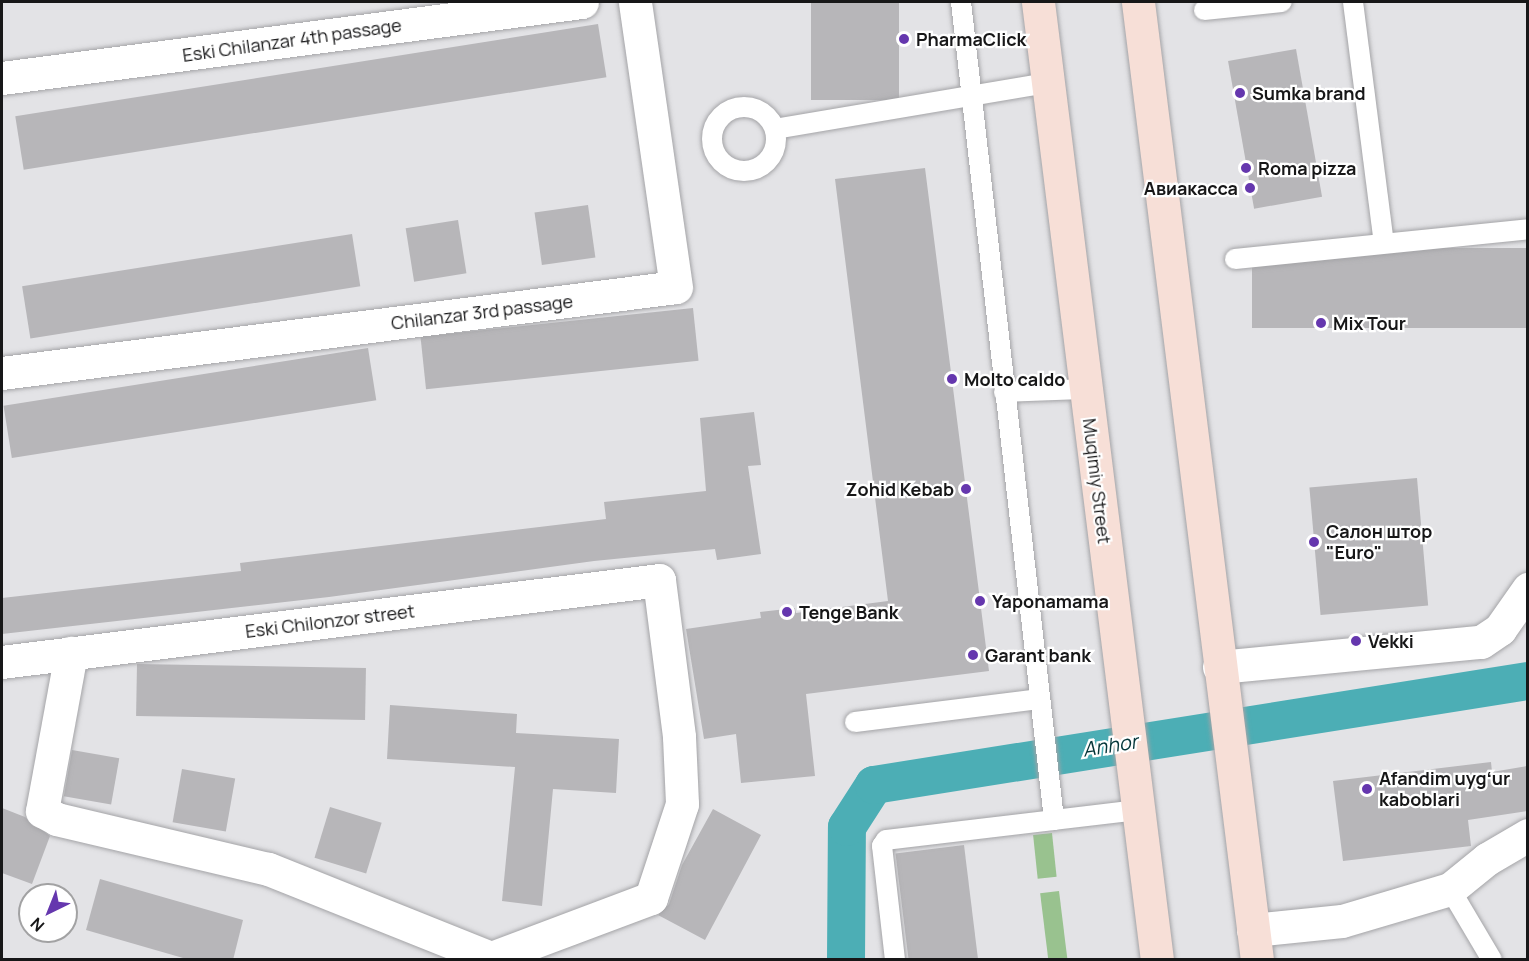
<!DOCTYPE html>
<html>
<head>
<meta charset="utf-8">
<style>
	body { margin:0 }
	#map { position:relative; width:1529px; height:961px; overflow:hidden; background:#e3e3e6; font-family:Manrope,sans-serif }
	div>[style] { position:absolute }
	.green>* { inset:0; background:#99c28f; transform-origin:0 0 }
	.canal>* { height:38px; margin:-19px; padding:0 19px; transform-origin:19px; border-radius:19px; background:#4caeb5 }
	.building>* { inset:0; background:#b7b6b9; transform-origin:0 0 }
	.roads { filter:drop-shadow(0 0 2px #a4a4a7) drop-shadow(0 0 2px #a4a4a7) }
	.lane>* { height:20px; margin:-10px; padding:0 10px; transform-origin:10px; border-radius:10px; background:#fff }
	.lane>.ring { margin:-10px; padding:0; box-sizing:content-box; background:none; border:20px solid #fff; border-radius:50% }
	.street>* { height:33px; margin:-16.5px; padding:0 16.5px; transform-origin:16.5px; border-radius:16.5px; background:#fff }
	.primary>* { height:33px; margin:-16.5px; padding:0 16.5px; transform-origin:16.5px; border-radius:16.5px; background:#f7dfd7 }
	.dots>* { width:16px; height:16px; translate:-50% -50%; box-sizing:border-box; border:3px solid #fff; border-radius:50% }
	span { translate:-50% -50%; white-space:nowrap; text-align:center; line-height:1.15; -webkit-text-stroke:4.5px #fff; paint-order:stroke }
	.poi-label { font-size:18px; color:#171718; font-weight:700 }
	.left { translate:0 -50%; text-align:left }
	.right { translate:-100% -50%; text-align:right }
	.street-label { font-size:18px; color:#171718 }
	.water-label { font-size:20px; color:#053639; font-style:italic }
	.frame { position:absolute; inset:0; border:3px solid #171718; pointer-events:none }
	.north { position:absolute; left:18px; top:883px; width:60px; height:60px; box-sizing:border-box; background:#fff; border:2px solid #a2a2a3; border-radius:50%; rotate:223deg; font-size:16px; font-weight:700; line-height:24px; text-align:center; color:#171718 }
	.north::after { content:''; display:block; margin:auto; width:21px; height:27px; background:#6537ae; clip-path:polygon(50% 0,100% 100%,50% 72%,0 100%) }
</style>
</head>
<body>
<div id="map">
	<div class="green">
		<i style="left:1052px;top:833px;width:44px;height:19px;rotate:84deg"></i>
		<i style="left:1059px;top:891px;width:68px;height:19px;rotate:83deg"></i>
	</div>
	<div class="canal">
		<i style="left:846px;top:960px;width:133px;rotate:-89.6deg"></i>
		<i style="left:847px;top:827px;width:50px;rotate:-57.3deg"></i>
		<i style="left:874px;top:785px;width:662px;rotate:-9.04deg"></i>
	</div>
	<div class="building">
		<i style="left:811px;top:2px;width:88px;height:98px"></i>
		<i style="left:598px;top:24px;width:54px;height:590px;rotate:81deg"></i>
		<i style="left:1296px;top:49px;width:150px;height:69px;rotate:80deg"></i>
		<i style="clip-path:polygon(925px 168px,989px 671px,806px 694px,815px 776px,741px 783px,736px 734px,704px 739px,686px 629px,761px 618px,760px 612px,795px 608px,796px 613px,888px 601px,835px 179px)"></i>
		<i style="left:588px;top:205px;width:53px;height:54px;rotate:82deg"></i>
		<i style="left:458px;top:220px;width:54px;height:53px;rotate:81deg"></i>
		<i style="left:352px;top:234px;width:53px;height:334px;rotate:81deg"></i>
		<i style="left:1527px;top:248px;width:80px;height:275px;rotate:90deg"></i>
		<i style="left:693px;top:308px;width:53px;height:274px;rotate:84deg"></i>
		<i style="left:368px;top:348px;width:53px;height:369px;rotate:81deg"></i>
		<i style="clip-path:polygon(754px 412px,761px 465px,748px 466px,761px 554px,717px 560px,715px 549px,594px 561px,329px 597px,2px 634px,2px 598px,241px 571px,240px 563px,606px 519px,604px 502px,706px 491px,700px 418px)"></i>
		<i style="left:1417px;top:478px;width:128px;height:108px;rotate:85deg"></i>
		<i style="left:137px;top:664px;width:229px;height:52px;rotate:1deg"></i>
		<i style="clip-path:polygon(390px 705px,517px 714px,516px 733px,619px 739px,616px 793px,553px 789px,542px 906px,502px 901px,515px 767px,387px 759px)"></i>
		<i style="left:72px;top:750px;width:48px;height:47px;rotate:10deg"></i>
		<i style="clip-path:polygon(1491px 762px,1492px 772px,1527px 766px,1527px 811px,1468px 820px,1471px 846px,1343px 861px,1333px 781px)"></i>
		<i style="left:182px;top:769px;width:54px;height:54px;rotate:10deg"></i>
		<i style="left:330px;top:807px;width:54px;height:53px;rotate:17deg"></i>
		<i style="clip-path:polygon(2px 808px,25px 817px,50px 836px,32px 884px,2px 873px)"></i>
		<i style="clip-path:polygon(713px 809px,761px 835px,705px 940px,658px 915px,669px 904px,682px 865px)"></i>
		<i style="left:964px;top:845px;width:116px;height:69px;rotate:83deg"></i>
		<i style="clip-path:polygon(100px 879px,243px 920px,233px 960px,190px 960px,86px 930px)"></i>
	</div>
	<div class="roads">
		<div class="lane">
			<i style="left:961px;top:2px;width:823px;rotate:83.51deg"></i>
			<i style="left:1054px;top:820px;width:85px;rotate:-6.8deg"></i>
			<i style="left:1353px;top:2px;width:243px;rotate:82.7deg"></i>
			<i style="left:1204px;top:10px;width:78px;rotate:-5.9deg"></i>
			<i class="ring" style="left:712px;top:107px;width:44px;height:44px"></i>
			<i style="left:775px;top:129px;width:277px;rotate:-9.6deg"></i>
			<i style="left:1235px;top:259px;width:295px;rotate:-5.8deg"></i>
			<i style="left:1004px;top:392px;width:82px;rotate:-2.1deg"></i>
			<i style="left:855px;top:722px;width:185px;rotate:-7.1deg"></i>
			<i style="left:1450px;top:889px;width:82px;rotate:59.4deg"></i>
			<i style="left:895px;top:960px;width:115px;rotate:-96.5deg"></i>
			<i style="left:882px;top:846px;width:7px;rotate:-56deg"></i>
			<i style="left:886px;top:840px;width:169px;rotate:-6.8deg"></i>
		</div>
		<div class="street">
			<i style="left:2px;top:78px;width:585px;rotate:-7.47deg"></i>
			<i style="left:2px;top:373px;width:679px;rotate:-7.27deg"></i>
			<i style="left:676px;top:287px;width:288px;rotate:-98.2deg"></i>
			<i style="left:2px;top:662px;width:662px;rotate:-7.11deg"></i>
			<i style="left:659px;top:580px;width:158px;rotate:82.7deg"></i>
			<i style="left:679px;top:737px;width:67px;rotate:87.4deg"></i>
			<i style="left:682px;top:804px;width:99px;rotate:108.3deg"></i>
			<i style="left:651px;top:898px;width:171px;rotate:159.4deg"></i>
			<i style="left:491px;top:958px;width:240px;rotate:-158.2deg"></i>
			<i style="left:268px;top:869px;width:217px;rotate:-166.7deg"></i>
			<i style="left:57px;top:819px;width:17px;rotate:-152deg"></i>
			<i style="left:42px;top:811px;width:161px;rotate:-79.6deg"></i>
			<i style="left:1219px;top:667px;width:263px;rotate:-5.5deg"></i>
			<i style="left:1481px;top:642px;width:23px;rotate:-34deg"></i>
			<i style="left:1500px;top:629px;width:49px;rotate:-55deg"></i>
			<i style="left:1253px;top:930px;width:89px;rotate:-5.8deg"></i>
			<i style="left:1342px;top:921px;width:113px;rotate:-16.5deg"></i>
			<i style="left:1450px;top:889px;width:48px;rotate:-39deg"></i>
			<i style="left:1487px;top:859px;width:48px;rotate:-30.3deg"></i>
		</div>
		<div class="primary">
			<i style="left:1038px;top:2px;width:965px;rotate:82.92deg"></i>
			<i style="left:1138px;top:2px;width:965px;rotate:82.92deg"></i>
		</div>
	</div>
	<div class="dots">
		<i style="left:904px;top:39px;background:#6537ae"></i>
		<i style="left:1240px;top:93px;background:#6537ae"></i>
		<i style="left:1246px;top:168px;background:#6537ae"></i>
		<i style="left:1250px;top:188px;background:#6537ae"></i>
		<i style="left:1321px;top:323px;background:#6537ae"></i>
		<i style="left:952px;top:379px;background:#6537ae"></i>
		<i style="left:966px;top:489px;background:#6537ae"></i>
		<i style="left:1314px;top:542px;background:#6537ae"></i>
		<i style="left:980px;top:601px;background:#6537ae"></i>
		<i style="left:787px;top:612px;background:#6537ae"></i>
		<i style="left:1356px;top:641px;background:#6537ae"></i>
		<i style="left:973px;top:655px;background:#6537ae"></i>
		<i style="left:1367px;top:789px;background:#6537ae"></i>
	</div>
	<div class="poi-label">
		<span class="left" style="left:916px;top:39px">PharmaClick</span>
		<span class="left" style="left:1252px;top:93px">Sumka brand</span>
		<span class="left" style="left:1258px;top:168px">Roma pizza</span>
		<span class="right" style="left:1238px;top:188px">Авиакасса</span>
		<span class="left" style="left:1333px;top:323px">Mix Tour</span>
		<span class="left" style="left:964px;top:379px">Molto caldo</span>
		<span class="right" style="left:954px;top:489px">Zohid Kebab</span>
		<span class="left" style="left:1326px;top:542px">Салон штор<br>"Euro"</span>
		<span class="left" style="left:992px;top:601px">Yaponamama</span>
		<span class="left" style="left:799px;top:612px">Tenge Bank</span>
		<span class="left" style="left:1368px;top:641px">Vekki</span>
		<span class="left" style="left:985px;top:655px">Garant bank</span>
		<span class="left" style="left:1379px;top:789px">Afandim uygʻur<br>kaboblari</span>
	</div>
	<div class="street-label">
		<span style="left:292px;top:40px;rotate:-8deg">Eski Chilanzar 4th passage</span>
		<span style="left:482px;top:312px;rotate:-7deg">Chilanzar 3rd passage</span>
		<span style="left:1097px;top:481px;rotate:83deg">Muqimiy Street</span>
		<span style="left:330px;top:621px;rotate:-7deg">Eski Chilonzor street</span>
	</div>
	<div class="water-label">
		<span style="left:1110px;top:745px;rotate:-9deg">Anhor</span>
	</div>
	<div class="frame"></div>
	<div class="north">N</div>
</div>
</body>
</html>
